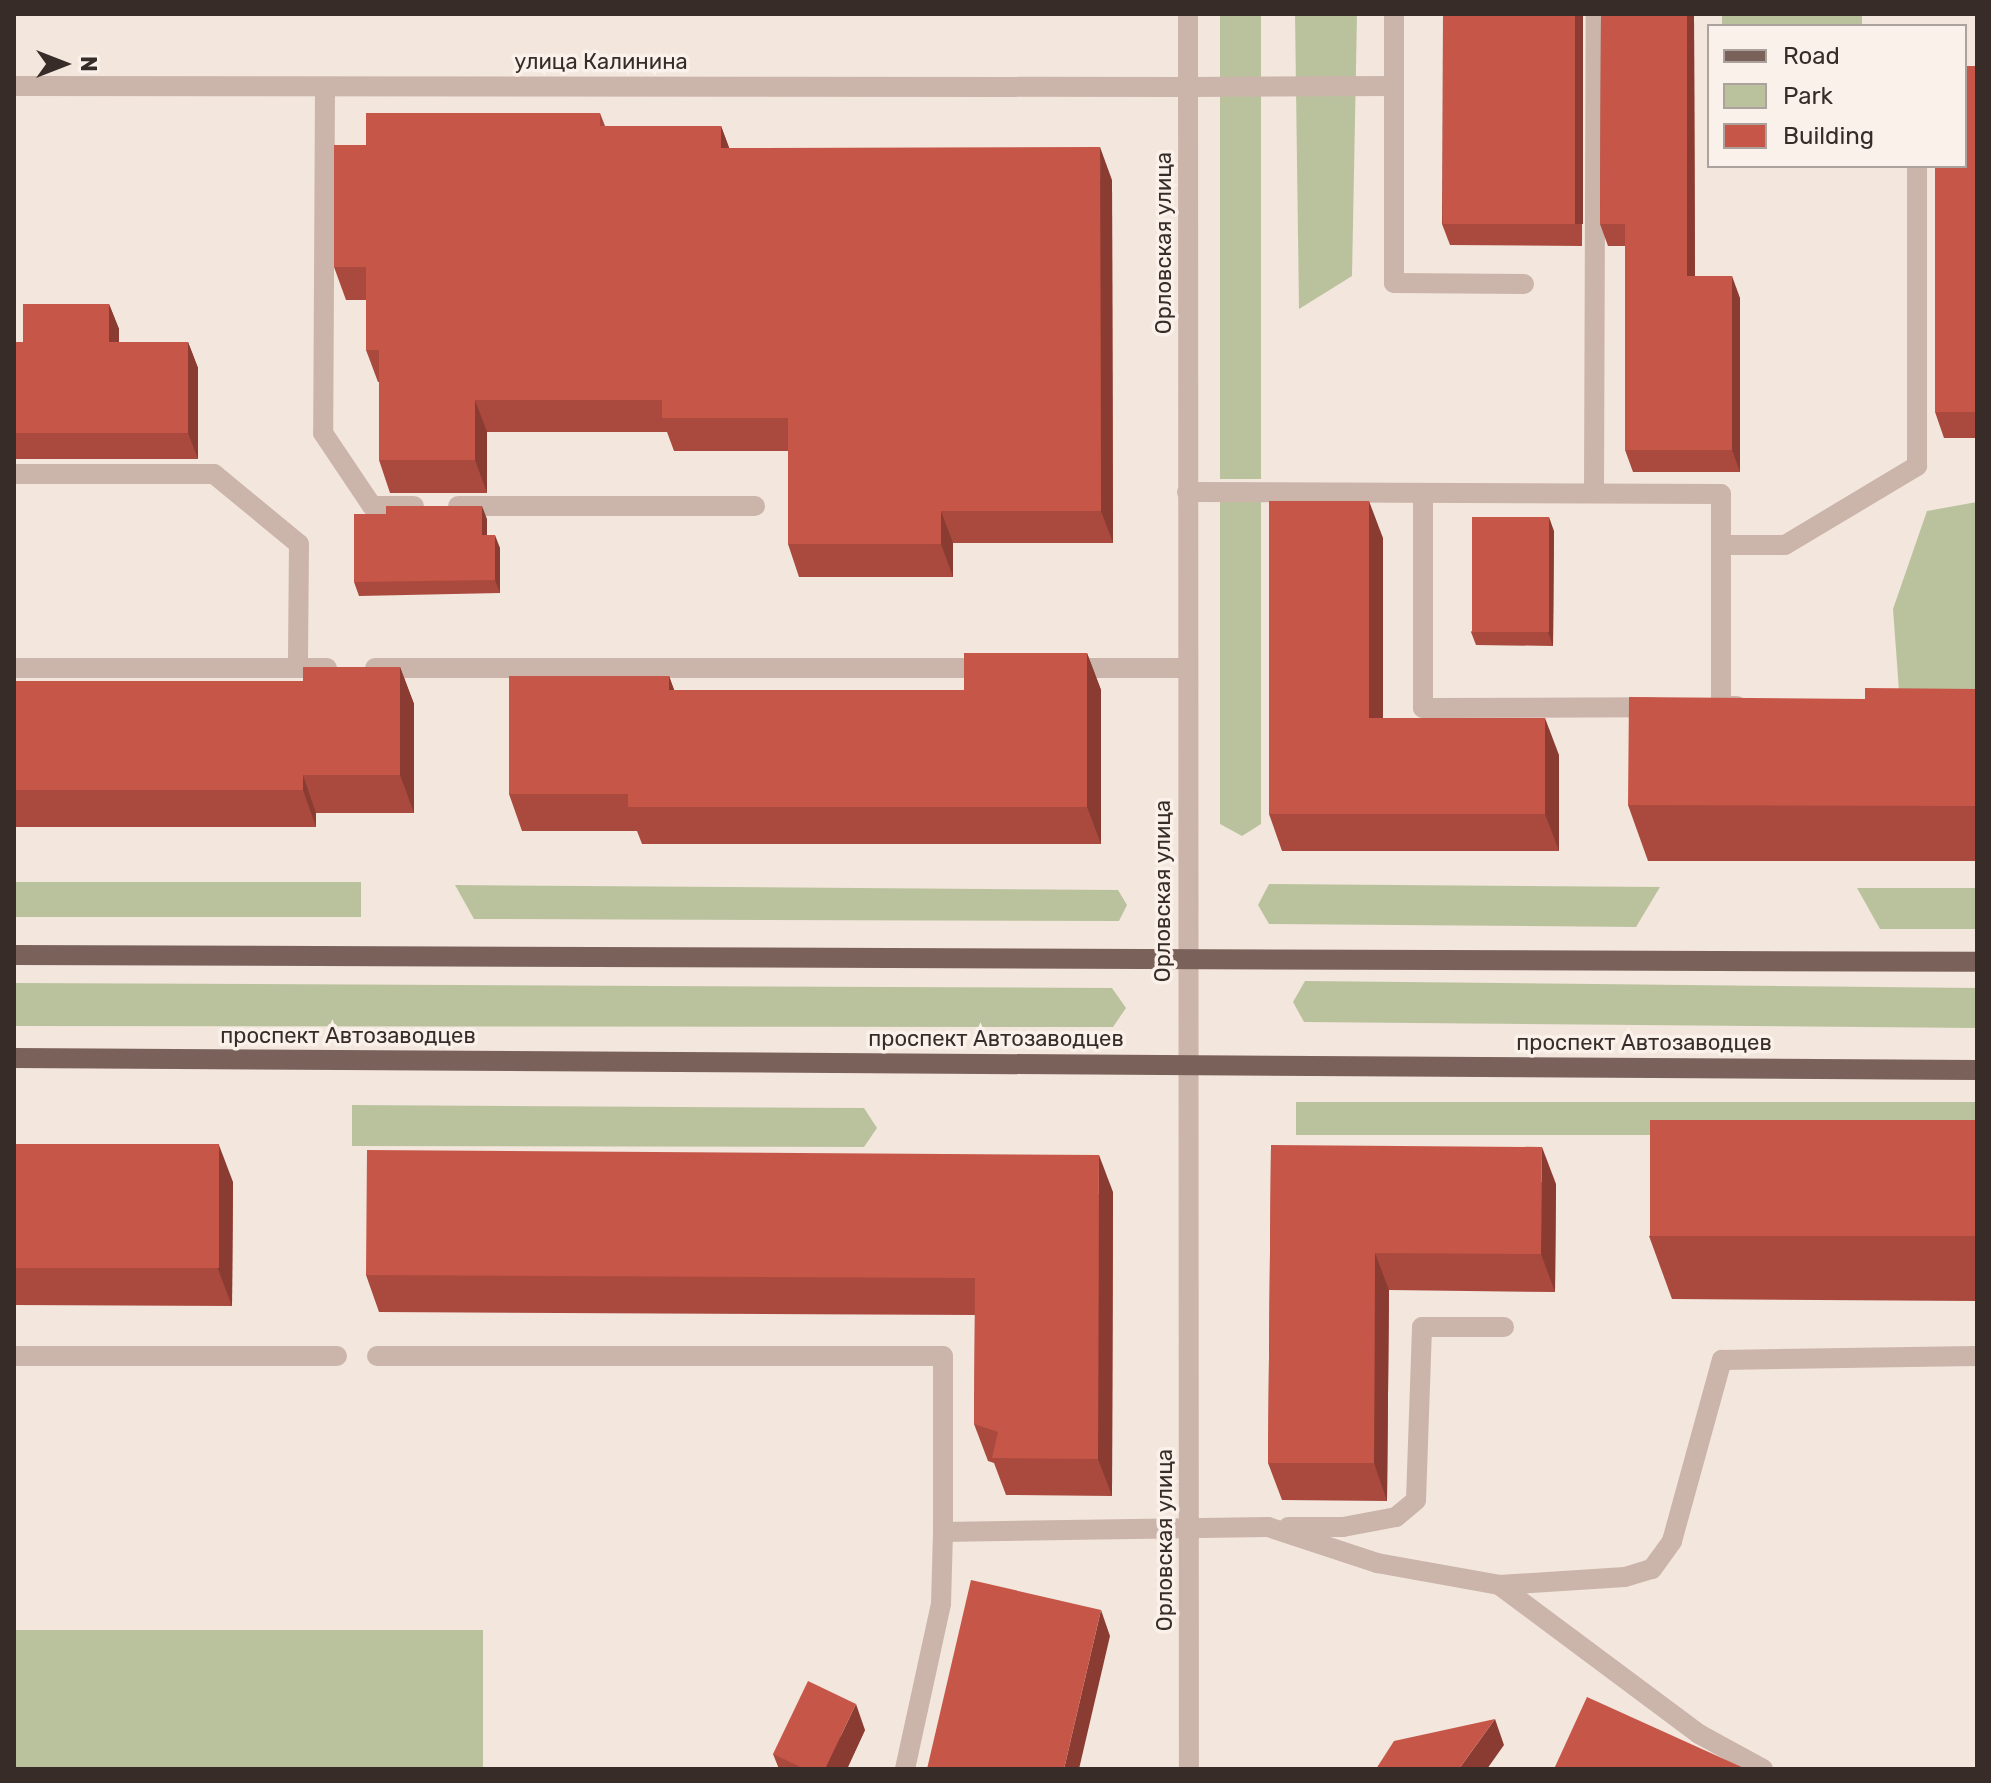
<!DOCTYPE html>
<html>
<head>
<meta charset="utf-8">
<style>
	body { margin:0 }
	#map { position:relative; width:1991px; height:1783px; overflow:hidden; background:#f3e6dd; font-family:Rubik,sans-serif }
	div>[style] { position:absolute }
	.green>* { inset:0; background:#bac29d; transform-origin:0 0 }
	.service>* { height:20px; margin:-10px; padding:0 10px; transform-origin:10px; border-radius:10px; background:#cbb4a9 }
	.minor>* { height:20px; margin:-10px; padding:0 10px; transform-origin:10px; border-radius:10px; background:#cbb4a9 }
	.tertiary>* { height:20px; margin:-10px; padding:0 10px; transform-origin:10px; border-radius:10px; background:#cbb4a9 }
	.primary>* { height:20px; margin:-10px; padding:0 10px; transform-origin:10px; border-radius:10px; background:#7a615a }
	.wall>* { inset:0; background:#aa4a3e; transform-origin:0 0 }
	.shaded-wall>* { inset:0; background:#8b3c32; transform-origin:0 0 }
	.building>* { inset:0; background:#c65648; transform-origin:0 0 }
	span { translate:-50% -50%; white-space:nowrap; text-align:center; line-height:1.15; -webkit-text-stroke:7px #faf1ea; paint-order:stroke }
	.street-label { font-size:22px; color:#382c29 }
	.frame { position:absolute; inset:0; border:16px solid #382c29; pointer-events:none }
	.legend { position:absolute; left:1707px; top:24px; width:260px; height:144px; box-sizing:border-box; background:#faf1ea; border:2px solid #aca29d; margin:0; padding:10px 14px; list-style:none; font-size:24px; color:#382c29 }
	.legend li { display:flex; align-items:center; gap:16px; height:40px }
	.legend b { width:40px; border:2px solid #aca29d }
	.north { position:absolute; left:24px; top:24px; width:80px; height:80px; -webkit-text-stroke:6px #faf1ea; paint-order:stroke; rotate:90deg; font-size:22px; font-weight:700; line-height:32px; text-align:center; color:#382c29 }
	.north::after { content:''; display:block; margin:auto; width:28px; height:36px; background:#382c29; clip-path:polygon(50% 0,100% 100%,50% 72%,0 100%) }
</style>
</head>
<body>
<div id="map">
	<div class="green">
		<i style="left:1220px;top:14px;width:41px;height:63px"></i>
		<i style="clip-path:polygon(1295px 14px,1357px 14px,1352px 276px,1299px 309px)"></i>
		<i style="left:1722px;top:14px;width:140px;height:12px"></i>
		<i style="left:1220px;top:94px;width:41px;height:385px"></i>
		<i style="clip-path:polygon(1220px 502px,1261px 502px,1261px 824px,1242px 836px,1220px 824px)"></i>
		<i style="clip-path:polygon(1977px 502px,1977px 716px,1899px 691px,1893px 609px,1927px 511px)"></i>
		<i style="left:14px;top:882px;width:347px;height:35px"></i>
		<i style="clip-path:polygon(1269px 884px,1660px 887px,1636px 927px,1269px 924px,1258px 905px)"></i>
		<i style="clip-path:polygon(455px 885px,1118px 890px,1127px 905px,1119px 921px,474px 919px)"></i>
		<i style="clip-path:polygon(1857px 888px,1977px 888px,1977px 929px,1880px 929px)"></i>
		<i style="clip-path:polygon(1305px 981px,1977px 988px,1977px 1028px,1304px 1022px,1293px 1002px)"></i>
		<i style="clip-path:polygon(14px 983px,1112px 988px,1126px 1008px,1113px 1027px,14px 1026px)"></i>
		<i style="left:1296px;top:1102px;width:681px;height:33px"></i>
		<i style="clip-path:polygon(352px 1105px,864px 1108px,877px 1128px,864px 1147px,352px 1146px)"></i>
		<i style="left:14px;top:1630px;width:469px;height:139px"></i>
	</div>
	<div class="service">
		<i style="left:1394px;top:14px;width:269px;rotate:90deg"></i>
		<i style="left:1394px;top:283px;width:130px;rotate:0.4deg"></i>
		<i style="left:325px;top:87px;width:346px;rotate:90.3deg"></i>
		<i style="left:323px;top:433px;width:88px;rotate:56.1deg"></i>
		<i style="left:372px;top:506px;width:42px"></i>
		<i style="left:1188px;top:87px;width:206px;rotate:-0.3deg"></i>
		<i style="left:14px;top:474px;width:200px"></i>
		<i style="left:214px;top:474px;width:110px;rotate:39.5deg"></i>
		<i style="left:299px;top:544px;width:124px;rotate:90.5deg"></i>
		<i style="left:1187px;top:492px;width:534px;rotate:0.21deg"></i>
		<i style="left:1721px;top:494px;width:212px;rotate:90deg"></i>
		<i style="left:1721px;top:706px;width:16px"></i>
		<i style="left:1423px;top:493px;width:215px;rotate:90deg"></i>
		<i style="left:1423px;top:708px;width:230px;rotate:-0.2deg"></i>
		<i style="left:1594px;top:493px;width:479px;rotate:-89.8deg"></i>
		<i style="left:458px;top:506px;width:297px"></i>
		<i style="left:1721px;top:545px;width:64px"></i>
		<i style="left:1785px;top:545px;width:154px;rotate:-30.9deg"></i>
		<i style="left:1917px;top:466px;width:300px;rotate:-90deg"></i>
		<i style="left:14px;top:668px;width:313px"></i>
		<i style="left:375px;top:668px;width:616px"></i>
		<i style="left:1067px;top:668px;width:120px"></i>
		<i style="left:14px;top:1356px;width:323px"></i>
		<i style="left:377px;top:1356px;width:566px"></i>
		<i style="left:943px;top:1356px;width:176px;rotate:90deg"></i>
		<i style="left:943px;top:1532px;width:325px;rotate:-0.9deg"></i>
		<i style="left:1268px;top:1527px;width:115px;rotate:18.3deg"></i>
		<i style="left:1377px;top:1563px;width:124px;rotate:10.2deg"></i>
		<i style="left:1499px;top:1585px;width:126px;rotate:-3.6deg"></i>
		<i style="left:1625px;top:1577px;width:28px;rotate:-17deg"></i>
		<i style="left:1652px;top:1569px;width:34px;rotate:-54deg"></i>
		<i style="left:1672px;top:1541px;width:188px;rotate:-74.6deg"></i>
		<i style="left:1722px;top:1360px;width:255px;rotate:-0.9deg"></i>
		<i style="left:1288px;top:1527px;width:55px"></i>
		<i style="left:1343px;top:1527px;width:54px;rotate:-10.7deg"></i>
		<i style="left:1396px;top:1517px;width:26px;rotate:-40deg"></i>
		<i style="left:1416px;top:1500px;width:173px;rotate:-88deg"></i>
		<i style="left:1422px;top:1327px;width:82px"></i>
		<i style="left:1499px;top:1585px;width:249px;rotate:36.7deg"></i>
		<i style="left:1699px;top:1734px;width:73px;rotate:28.7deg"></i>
		<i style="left:905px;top:1769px;width:169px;rotate:-77.7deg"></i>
		<i style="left:941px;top:1604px;width:72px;rotate:-88.4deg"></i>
	</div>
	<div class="minor">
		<i style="left:14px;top:86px;width:1174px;rotate:0.05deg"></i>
	</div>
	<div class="tertiary">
		<i style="left:1188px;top:14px;width:1755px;rotate:89.97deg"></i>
	</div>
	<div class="primary">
		<i style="left:14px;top:955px;width:1963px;rotate:0.2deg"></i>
		<i style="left:14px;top:1058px;width:1963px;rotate:0.35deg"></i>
	</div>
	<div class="wall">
		<i style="clip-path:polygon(492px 14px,921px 14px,921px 16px)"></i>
		<i style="left:1027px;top:14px;width:89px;height:2px"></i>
		<i style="clip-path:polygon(1443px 14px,1583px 14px,1582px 246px,1450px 245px,1442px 224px)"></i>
		<i style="clip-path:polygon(1601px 14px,1694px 14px,1695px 276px,1740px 298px,1740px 472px,1633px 472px,1625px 450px,1625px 246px,1608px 246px,1600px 224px)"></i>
		<i style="clip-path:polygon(1977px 66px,1977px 438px,1944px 438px,1935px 412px)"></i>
		<i style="clip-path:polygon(600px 113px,605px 126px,721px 126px,729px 148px,1112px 180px,1113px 543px,953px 543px,953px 577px,799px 577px,788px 544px,788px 451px,674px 451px,667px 432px,487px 432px,487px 493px,390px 493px,379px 460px,379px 382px,378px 382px,366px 350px,366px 300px,346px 300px,334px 267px,366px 145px)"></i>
		<i style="clip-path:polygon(109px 304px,119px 329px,119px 342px,188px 342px,198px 368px,198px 459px,14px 459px,14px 342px,23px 342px)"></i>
		<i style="clip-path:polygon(487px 519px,487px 535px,500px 548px,500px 593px,359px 596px,354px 582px)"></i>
		<i style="clip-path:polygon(1554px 531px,1553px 646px,1476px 645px,1471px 632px)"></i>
		<i style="clip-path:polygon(1383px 538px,1383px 718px,1559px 755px,1559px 851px,1282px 851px,1269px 814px)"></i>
		<i style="clip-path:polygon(1087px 653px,1101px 690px,1101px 844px,642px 844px,637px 831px,522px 831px,509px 794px,669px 676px,674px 690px,964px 690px)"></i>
		<i style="clip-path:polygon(400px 667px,414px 704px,414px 813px,316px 813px,316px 827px,14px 827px,14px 681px,303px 681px)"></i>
		<i style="clip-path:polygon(1977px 689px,1977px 861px,1648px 861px,1628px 805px,1865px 699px)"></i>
		<i style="clip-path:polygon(1977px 1122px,1977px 1301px,1672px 1299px,1649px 1236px)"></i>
		<i style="clip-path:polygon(14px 1144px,233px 1182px,232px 1306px,14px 1305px)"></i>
		<i style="clip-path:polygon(1271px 1145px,1556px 1184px,1555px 1292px,1389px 1290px,1387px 1501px,1282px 1500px,1268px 1463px)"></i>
		<i style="clip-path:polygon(1113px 1192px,1112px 1496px,1006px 1495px,994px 1463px,988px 1461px,974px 1424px,975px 1315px,379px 1312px,366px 1275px)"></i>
		<i style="clip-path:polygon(865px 1730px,847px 1769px,779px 1769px,773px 1754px)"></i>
	</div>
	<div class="shaded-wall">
		<i style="left:1575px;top:14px;width:8px;height:210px"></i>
		<i style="clip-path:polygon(1687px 14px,1694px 14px,1695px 298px,1687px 276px)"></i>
		<i style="clip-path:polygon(721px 126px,733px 158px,721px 148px)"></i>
		<i style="clip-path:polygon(1100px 147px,1112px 180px,1113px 543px,1101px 511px)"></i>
		<i style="clip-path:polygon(1732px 276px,1740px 298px,1740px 472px,1732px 450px)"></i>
		<i style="clip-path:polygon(109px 304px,119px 329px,119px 368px,109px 342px)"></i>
		<i style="clip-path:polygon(188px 342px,198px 368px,198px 459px,188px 433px)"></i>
		<i style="clip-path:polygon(475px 400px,487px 432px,487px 493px,475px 460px)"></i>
		<i style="clip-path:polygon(1369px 501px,1383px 538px,1383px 755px,1369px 718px)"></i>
		<i style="clip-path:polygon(482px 506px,487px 519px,487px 548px,482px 535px)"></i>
		<i style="clip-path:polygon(941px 511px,953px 543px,953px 577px,941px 544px)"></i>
		<i style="clip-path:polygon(1549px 517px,1554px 531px,1553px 646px,1548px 632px)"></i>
		<i style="clip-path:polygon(495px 535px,500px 548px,500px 593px,495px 580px)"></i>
		<i style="clip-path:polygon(1087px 653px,1101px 690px,1101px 844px,1087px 807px)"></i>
		<i style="clip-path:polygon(400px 667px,414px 704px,414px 813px,400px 775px)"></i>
		<i style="clip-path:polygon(669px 676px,683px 714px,669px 690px)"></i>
		<i style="clip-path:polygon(1545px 718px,1559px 755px,1559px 851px,1545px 814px)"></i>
		<i style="clip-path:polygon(303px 775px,316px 813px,316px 827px,303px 790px)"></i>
		<i style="clip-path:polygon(219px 1145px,233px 1182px,232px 1306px,218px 1269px)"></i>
		<i style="clip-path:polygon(1542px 1147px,1556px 1184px,1555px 1292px,1541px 1254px)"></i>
		<i style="clip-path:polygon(1099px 1155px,1113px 1192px,1112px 1496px,1098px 1459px)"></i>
		<i style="clip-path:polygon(1375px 1253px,1389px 1290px,1387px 1501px,1374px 1463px)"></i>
		<i style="clip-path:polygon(1101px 1610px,1110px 1636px,1079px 1769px,1064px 1769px)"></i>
		<i style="clip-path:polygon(856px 1704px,865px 1730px,847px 1769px,825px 1769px)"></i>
		<i style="clip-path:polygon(1495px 1719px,1504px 1745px,1487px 1769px,1459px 1769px)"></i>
	</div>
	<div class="building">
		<i style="left:1443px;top:14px;width:132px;height:210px"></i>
		<i style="clip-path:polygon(1601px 14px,1687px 14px,1687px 276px,1732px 276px,1732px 450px,1625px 450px,1625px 224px,1600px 224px)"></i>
		<i style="clip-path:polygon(1965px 66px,1977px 66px,1977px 412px,1935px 412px,1935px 166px,1965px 166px)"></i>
		<i style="clip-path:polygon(366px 113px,600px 113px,600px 126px,721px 126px,721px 148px,1100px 147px,1101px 511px,941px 511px,941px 544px,788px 544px,788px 418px,662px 418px,662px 400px,475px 400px,475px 460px,379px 460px,379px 350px,366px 350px,366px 267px,334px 267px,334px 145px,366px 145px)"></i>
		<i style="clip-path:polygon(23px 304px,109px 304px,109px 342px,188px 342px,188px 433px,14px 433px,14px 342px,23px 342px)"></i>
		<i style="clip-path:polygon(1269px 501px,1369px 501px,1369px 718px,1545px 718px,1545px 814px,1269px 814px)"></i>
		<i style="clip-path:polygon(386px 506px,482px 506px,482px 535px,495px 535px,495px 580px,354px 582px,354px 514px,386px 514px)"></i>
		<i style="left:1472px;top:517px;width:77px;height:115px"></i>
		<i style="clip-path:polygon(964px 653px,1087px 653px,1087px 807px,628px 807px,628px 794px,509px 794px,509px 676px,669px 676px,669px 690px,964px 690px)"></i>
		<i style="clip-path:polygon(303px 667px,400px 667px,400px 775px,303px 775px,303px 790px,14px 790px,14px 681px,303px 681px)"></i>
		<i style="clip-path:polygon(1865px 688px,1977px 689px,1977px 806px,1628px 805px,1629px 697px,1865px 699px)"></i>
		<i style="left:1650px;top:1120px;width:327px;height:116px"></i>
		<i style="left:14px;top:1144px;width:205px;height:124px"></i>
		<i style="clip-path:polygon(1271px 1145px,1542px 1147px,1541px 1254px,1375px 1253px,1374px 1463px,1268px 1463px)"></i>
		<i style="clip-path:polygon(367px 1150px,1099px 1155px,1098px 1459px,992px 1458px,998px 1432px,974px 1424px,975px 1278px,366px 1275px)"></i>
		<i style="clip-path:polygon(971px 1580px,1101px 1610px,1064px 1769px,927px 1769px)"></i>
		<i style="clip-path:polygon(808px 1681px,856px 1704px,825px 1769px,805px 1769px,773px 1754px)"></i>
		<i style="clip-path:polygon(1587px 1697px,1746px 1769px,1554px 1769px)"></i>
		<i style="clip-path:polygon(1495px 1719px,1459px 1769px,1376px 1769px,1394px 1741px)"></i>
	</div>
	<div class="street-label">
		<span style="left:601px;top:62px">улица Калинина</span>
		<span style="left:1164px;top:243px;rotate:-90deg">Орловская улица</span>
		<span style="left:1163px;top:891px;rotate:-90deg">Орловская улица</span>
		<span style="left:348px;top:1036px">проспект Автозаводцев</span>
		<span style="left:996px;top:1039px">проспект Автозаводцев</span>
		<span style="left:1644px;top:1043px">проспект Автозаводцев</span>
		<span style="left:1165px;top:1540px;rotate:-90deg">Орловская улица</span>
	</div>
	<div class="frame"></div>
	<ul class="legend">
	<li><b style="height:10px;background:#7a615a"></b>Road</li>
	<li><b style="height:22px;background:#bac29d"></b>Park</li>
	<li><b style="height:22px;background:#c65648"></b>Building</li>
	</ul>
	<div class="north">N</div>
</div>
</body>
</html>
